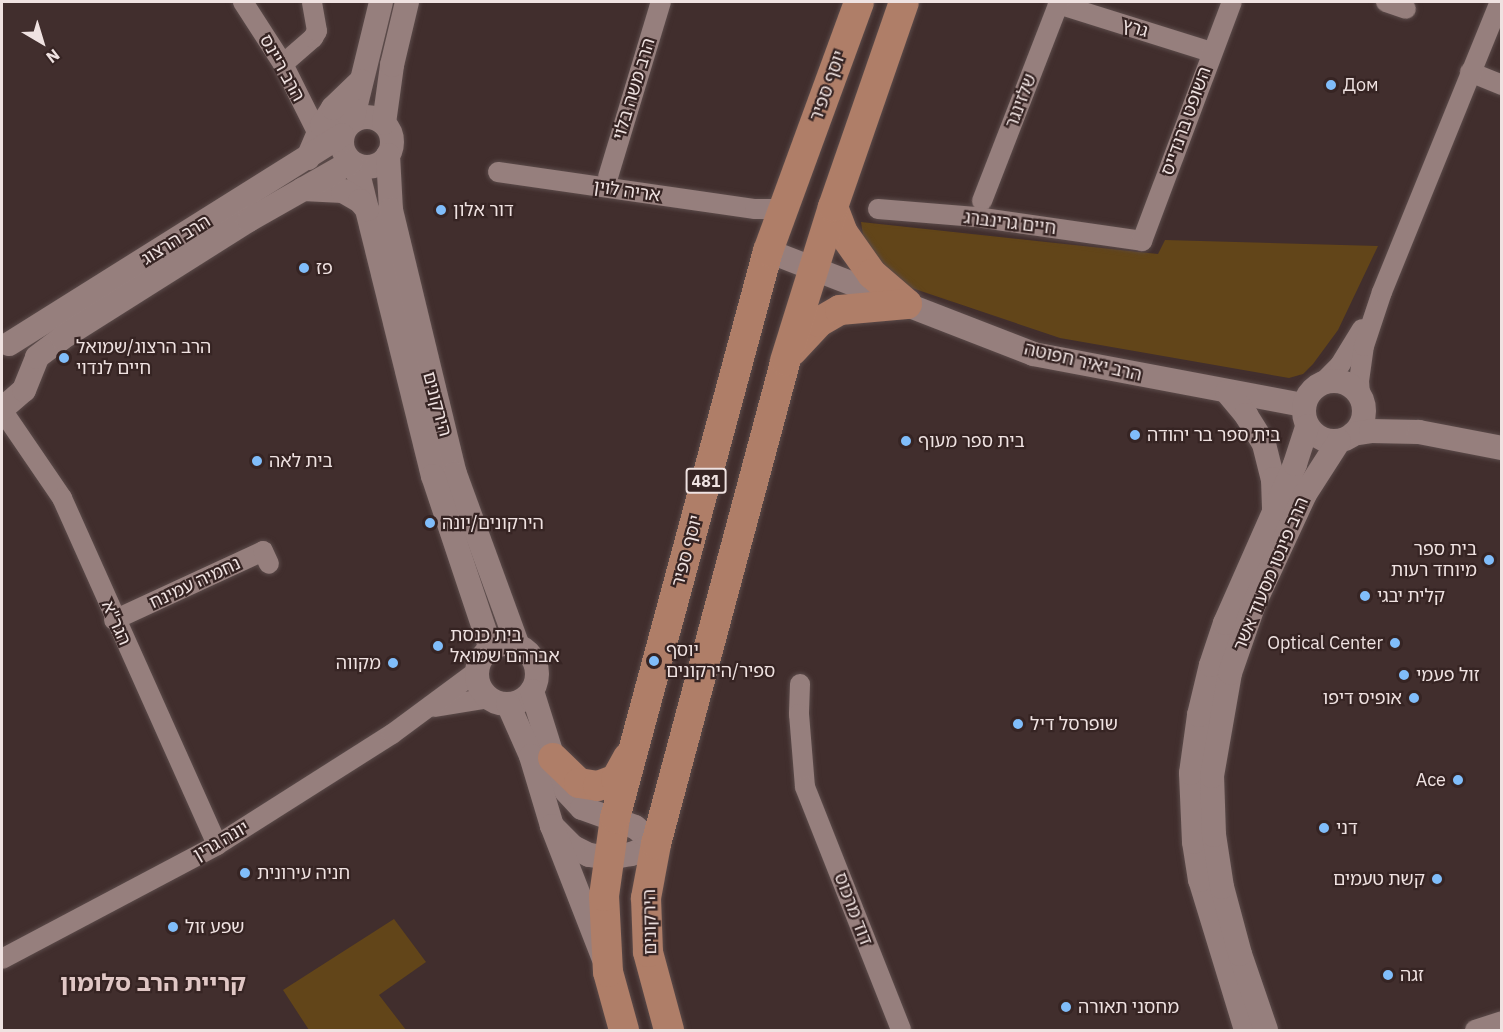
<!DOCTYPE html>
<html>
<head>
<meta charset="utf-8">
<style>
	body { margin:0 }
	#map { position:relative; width:1503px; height:1032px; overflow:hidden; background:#412e2d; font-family:"IBM Plex Sans","Noto Sans Hebrew",sans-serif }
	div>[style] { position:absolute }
	.green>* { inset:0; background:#624519 }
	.roads { filter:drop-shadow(0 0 2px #5b4b4a) drop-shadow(0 0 2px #5b4b4a) }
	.minor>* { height:20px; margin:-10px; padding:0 10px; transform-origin:10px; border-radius:10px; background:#967f7d }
	.tertiary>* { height:24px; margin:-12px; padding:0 12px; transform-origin:12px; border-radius:12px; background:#967f7d }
	.tertiary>.ring { margin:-12px; padding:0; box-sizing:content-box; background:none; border:24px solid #967f7d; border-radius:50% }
	.primary>* { height:30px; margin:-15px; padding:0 15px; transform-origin:15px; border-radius:15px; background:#af7e68 }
	.dots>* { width:16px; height:16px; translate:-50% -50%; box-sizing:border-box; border:3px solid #362423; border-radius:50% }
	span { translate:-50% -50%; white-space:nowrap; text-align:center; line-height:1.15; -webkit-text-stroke:4.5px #362423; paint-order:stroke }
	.shield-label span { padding:2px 4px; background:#362423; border:2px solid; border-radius:4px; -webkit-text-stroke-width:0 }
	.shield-label { font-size:16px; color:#efe2e1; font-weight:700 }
	.street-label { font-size:18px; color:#efe2e1 }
	.poi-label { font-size:18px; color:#efe2e1 }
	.left { translate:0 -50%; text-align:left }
	.right { translate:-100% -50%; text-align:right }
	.district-label { font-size:24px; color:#e0c7c5; font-weight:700 }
	.frame { position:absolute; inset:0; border:3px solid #efe2e1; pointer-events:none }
	.north { position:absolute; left:12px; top:12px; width:60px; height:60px; -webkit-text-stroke:4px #362423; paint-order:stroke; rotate:142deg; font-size:16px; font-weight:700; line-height:24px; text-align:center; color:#efe2e1 }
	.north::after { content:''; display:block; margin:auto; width:21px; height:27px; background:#efe2e1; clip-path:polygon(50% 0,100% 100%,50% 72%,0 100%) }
</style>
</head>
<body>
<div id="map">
	<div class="green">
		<i style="clip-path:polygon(861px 222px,1158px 254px,1165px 240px,1378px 246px,1338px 330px,1313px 364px,1303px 374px,1289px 378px,1060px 338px,888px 280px,865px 248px)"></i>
		<i style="clip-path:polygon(394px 919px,426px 962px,379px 995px,406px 1030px,309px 1030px,283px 990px)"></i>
	</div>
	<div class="roads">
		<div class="minor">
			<i style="left:243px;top:2px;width:74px;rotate:57.2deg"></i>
			<i style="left:283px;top:64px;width:80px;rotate:63.4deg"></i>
			<i style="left:1386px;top:2px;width:21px;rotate:19deg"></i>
			<i style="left:1058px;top:4px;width:160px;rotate:17.4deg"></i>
			<i style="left:283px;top:64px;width:40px;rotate:-41deg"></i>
			<i style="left:313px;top:38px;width:8px;rotate:-60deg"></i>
			<i style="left:317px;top:31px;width:29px;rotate:-100deg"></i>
			<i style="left:1470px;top:72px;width:35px;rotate:22deg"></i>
			<i style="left:498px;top:172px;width:260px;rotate:8.2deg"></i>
			<i style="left:755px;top:209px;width:29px"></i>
			<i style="left:608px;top:177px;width:183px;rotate:-73.2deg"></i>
			<i style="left:982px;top:201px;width:213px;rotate:-68.8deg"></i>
			<i style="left:878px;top:209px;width:98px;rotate:4.7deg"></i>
			<i style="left:976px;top:217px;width:168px;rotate:8.2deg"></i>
			<i style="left:1142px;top:241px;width:255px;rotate:-69.4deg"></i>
			<i style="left:1323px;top:382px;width:24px;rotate:-45deg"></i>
			<i style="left:1340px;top:365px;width:42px;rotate:-58.6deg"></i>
			<i style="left:1360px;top:395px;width:14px;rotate:-94deg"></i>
			<i style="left:1359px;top:381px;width:35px;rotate:-82deg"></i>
			<i style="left:1364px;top:346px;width:57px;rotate:-71.6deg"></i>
			<i style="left:1382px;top:292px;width:313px;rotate:-67.9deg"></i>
			<i style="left:2px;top:410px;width:107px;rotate:55.7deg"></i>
			<i style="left:62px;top:498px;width:380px;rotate:65.9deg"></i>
			<i style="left:114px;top:620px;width:164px;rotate:-24.8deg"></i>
			<i style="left:263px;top:551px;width:14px;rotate:65deg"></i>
			<i style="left:800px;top:684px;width:30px;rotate:92deg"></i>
			<i style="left:799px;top:714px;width:73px;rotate:85.3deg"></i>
			<i style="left:805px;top:787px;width:261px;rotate:68.4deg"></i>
			<i style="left:434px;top:707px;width:56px;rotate:-9.3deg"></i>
			<i style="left:2px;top:959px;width:243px;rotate:-27.9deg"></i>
			<i style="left:217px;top:845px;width:207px;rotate:-32.4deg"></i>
			<i style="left:392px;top:734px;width:106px;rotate:-36.5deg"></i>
			<i style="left:1475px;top:1030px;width:28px;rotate:-18deg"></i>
		</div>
		<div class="tertiary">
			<i class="ring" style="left:342px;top:117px;width:26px;height:26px"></i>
			<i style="left:352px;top:121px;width:122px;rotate:-76.3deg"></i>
			<i style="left:384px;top:123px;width:59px;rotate:-82.1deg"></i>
			<i style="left:392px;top:65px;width:65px;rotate:-76.6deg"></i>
			<i style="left:388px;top:155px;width:55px;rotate:86.9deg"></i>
			<i style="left:391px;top:210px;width:272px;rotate:76.4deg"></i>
			<i style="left:455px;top:474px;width:183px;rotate:69.9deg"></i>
			<i style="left:308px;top:158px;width:36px;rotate:-67deg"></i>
			<i style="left:322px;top:125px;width:20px;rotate:-57deg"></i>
			<i style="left:333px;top:108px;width:39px;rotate:-44deg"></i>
			<i style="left:356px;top:165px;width:320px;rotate:76.1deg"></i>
			<i style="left:433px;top:476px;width:182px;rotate:71.5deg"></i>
			<i style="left:303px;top:189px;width:40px;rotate:2.9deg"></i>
			<i style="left:343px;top:191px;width:20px;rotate:30deg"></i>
			<i style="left:360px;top:201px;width:11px;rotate:49deg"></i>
			<i style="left:768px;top:251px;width:284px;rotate:21.2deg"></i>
			<i style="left:1033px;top:354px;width:276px;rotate:10.7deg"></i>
			<i style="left:9px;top:344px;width:393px;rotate:-32.1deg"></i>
			<i class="ring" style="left:1304px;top:381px;width:36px;height:36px"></i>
			<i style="left:1227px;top:392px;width:30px;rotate:50deg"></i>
			<i style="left:1246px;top:415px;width:34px;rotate:58deg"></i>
			<i style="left:1264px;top:444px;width:36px;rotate:76deg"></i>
			<i style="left:1273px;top:479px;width:29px;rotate:88deg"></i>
			<i style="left:2px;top:409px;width:29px;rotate:-41deg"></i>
			<i style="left:24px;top:390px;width:35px;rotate:-68deg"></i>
			<i style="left:37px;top:357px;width:31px;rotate:-37deg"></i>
			<i style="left:62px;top:338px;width:221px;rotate:-32.3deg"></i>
			<i style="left:249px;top:220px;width:117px;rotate:-29.6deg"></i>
			<i style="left:1353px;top:434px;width:18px;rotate:-9deg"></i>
			<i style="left:1371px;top:431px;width:48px;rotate:1.2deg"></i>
			<i style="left:1419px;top:432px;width:85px;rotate:10.9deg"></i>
			<i class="ring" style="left:477px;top:644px;width:36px;height:36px"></i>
			<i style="left:532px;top:691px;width:70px;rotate:72.6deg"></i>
			<i style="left:553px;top:758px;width:35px;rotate:68deg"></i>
			<i style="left:566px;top:791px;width:23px;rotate:47deg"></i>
			<i style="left:582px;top:808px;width:56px;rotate:19.7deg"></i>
			<i style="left:635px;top:827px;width:27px;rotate:39deg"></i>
			<i style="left:656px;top:844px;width:27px;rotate:158deg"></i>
			<i style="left:631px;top:854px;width:22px;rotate:170deg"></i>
			<i style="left:609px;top:858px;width:20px;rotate:-171deg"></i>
			<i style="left:589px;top:855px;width:18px;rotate:-153deg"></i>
			<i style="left:573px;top:847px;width:30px;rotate:-135deg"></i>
			<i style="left:508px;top:704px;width:57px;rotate:66.1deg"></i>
			<i style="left:531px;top:756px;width:73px;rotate:73.3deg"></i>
			<i style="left:552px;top:826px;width:141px;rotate:68.7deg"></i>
			<i style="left:1246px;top:1030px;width:157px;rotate:-107deg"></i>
			<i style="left:1200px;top:880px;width:38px;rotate:-99deg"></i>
			<i style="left:1194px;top:842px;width:69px;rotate:-92.5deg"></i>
			<i style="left:1191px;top:773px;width:59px;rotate:-82.1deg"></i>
			<i style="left:1199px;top:715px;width:51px;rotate:-76.5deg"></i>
			<i style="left:1211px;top:665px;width:44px;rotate:-71.6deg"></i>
			<i style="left:1225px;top:623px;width:174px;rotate:-66.2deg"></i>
			<i style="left:1295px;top:464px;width:40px;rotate:-72deg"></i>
			<i style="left:1266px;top:1030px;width:80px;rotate:-108.9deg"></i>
			<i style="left:1240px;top:954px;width:69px;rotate:-105deg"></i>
			<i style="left:1222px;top:887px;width:53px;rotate:-98.7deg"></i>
			<i style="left:1214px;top:835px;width:59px;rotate:-91.9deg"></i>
			<i style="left:1212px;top:776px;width:105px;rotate:-80.1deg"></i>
			<i style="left:1230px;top:673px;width:73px;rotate:-70.8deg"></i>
			<i style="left:1254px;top:604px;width:121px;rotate:-65.1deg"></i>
			<i style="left:1305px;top:494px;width:63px;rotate:-57.3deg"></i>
		</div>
		<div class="primary">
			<i style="left:833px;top:207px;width:28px;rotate:69deg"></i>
			<i style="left:843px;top:233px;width:50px;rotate:54.7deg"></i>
			<i style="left:872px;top:274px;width:46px;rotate:40.6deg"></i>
			<i style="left:792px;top:351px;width:40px;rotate:-47deg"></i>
			<i style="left:819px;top:322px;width:24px;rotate:-30deg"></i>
			<i style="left:840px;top:310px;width:67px;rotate:-5.1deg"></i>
			<i style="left:553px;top:758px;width:36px;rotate:44deg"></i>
			<i style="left:579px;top:783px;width:19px;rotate:9deg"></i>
			<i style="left:598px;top:786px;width:19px;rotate:-21deg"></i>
			<i style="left:616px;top:779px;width:25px;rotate:-61deg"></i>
			<i style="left:624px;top:1030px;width:60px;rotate:-105.4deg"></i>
			<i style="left:608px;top:972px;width:76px;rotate:-93deg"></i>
			<i style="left:604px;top:896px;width:79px;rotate:-82deg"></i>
			<i style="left:615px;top:818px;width:587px;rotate:-74.9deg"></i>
			<i style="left:768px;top:251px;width:265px;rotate:-69.9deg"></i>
			<i style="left:669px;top:1030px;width:81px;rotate:-105.1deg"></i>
			<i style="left:648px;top:952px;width:54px;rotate:-92.1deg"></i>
			<i style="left:646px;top:898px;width:55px;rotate:-79.5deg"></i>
			<i style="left:656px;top:844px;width:500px;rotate:-75deg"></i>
			<i style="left:785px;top:361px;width:161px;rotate:-72.7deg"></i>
			<i style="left:833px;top:207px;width:217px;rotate:-70.9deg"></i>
		</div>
	</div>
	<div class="dots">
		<i style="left:1331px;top:85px;background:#80bdfa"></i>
		<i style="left:441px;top:210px;background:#80bdfa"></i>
		<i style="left:304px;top:268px;background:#80bdfa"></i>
		<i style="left:64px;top:358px;background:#80bdfa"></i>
		<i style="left:1135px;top:435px;background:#80bdfa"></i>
		<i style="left:906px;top:441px;background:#80bdfa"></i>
		<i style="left:257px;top:461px;background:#80bdfa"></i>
		<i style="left:430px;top:523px;background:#80bdfa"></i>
		<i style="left:1489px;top:560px;background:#80bdfa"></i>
		<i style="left:1365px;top:596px;background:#80bdfa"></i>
		<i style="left:1395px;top:643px;background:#80bdfa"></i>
		<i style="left:438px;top:646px;background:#80bdfa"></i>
		<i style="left:654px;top:661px;background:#80bdfa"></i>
		<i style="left:393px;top:663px;background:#80bdfa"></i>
		<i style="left:1404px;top:675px;background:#80bdfa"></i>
		<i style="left:1414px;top:698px;background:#80bdfa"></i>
		<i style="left:1018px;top:724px;background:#80bdfa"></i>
		<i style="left:1458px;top:780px;background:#80bdfa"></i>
		<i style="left:1324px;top:828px;background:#80bdfa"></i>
		<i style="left:245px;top:873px;background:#80bdfa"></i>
		<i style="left:1437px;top:879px;background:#80bdfa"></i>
		<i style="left:173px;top:927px;background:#80bdfa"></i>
		<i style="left:1388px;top:975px;background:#80bdfa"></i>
		<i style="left:1066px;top:1007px;background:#80bdfa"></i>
	</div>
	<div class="shield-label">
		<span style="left:706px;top:481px">481</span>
	</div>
	<div class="street-label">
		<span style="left:1135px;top:28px;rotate:17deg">גרץ</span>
		<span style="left:282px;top:68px;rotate:61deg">הרב ריינס</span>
		<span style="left:828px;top:86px;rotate:-70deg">יוסף ספיר</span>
		<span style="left:634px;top:89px;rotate:-73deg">הרב משה בלוי</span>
		<span style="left:1021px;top:101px;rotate:-69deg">שלזינגר</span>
		<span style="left:1186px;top:121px;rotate:-70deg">השופט ברנדייס</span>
		<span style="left:627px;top:191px;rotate:8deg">אריה לוין</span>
		<span style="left:1010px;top:223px;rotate:7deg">חיים גרינברג</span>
		<span style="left:176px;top:240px;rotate:-32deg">הרב הרצוג</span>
		<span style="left:1083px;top:362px;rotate:13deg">הרב יאיר חפוטה</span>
		<span style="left:437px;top:404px;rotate:75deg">הירקונים</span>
		<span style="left:687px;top:551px;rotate:-75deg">יוסף ספיר</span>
		<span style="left:1271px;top:574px;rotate:-67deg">הרב פינטו מסעוד אשר</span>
		<span style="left:195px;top:583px;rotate:-25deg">נחמיה עמינח</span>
		<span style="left:116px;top:623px;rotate:66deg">הגר"א</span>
		<span style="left:221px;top:841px;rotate:-30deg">יונה גרין</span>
		<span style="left:853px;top:909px;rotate:69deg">דוד מרכוס</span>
		<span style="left:650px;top:922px;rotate:-91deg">הירקונים</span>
	</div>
	<div class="poi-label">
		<span class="left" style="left:1343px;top:85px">Дом</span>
		<span class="left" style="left:453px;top:210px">דור אלון</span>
		<span class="left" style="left:316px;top:268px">פז</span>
		<span class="left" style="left:76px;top:358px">הרב הרצוג/שמואל<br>חיים לנדוי</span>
		<span class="left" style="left:1147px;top:435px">בית ספר בר יהודה</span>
		<span class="left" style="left:918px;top:441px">בית ספר מעוף</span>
		<span class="left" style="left:269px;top:461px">בית לאה</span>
		<span class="left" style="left:442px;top:523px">הירקונים/יונה</span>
		<span class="right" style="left:1477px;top:560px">בית ספר<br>מיוחד רעות</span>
		<span class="left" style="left:1377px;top:596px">קלית יבגי</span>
		<span class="left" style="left:450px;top:646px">בית כנסת<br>אברהם שמואל</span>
		<span class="right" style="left:1383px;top:643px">Optical Center</span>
		<span class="left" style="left:666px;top:661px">יוסף<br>ספיר/הירקונים</span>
		<span class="right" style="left:381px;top:663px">מקווה</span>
		<span class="left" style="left:1416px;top:675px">זול פעמי</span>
		<span class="right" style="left:1402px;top:698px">אופיס דיפו</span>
		<span class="left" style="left:1030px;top:724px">שופרסל דיל</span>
		<span class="right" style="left:1446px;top:780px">Ace</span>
		<span class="left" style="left:1336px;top:828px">דני</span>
		<span class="left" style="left:257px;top:873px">חניה עירונית</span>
		<span class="right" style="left:1425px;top:879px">קשת טעמים</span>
		<span class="left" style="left:185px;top:927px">שפע זול</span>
		<span class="left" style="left:1400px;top:975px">זגה</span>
		<span class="left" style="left:1078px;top:1007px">מחסני תאורה</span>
	</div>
	<div class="district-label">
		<span style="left:153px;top:983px">קריית הרב סלומון</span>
	</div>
	<div class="frame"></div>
	<div class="north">N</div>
</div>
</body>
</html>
